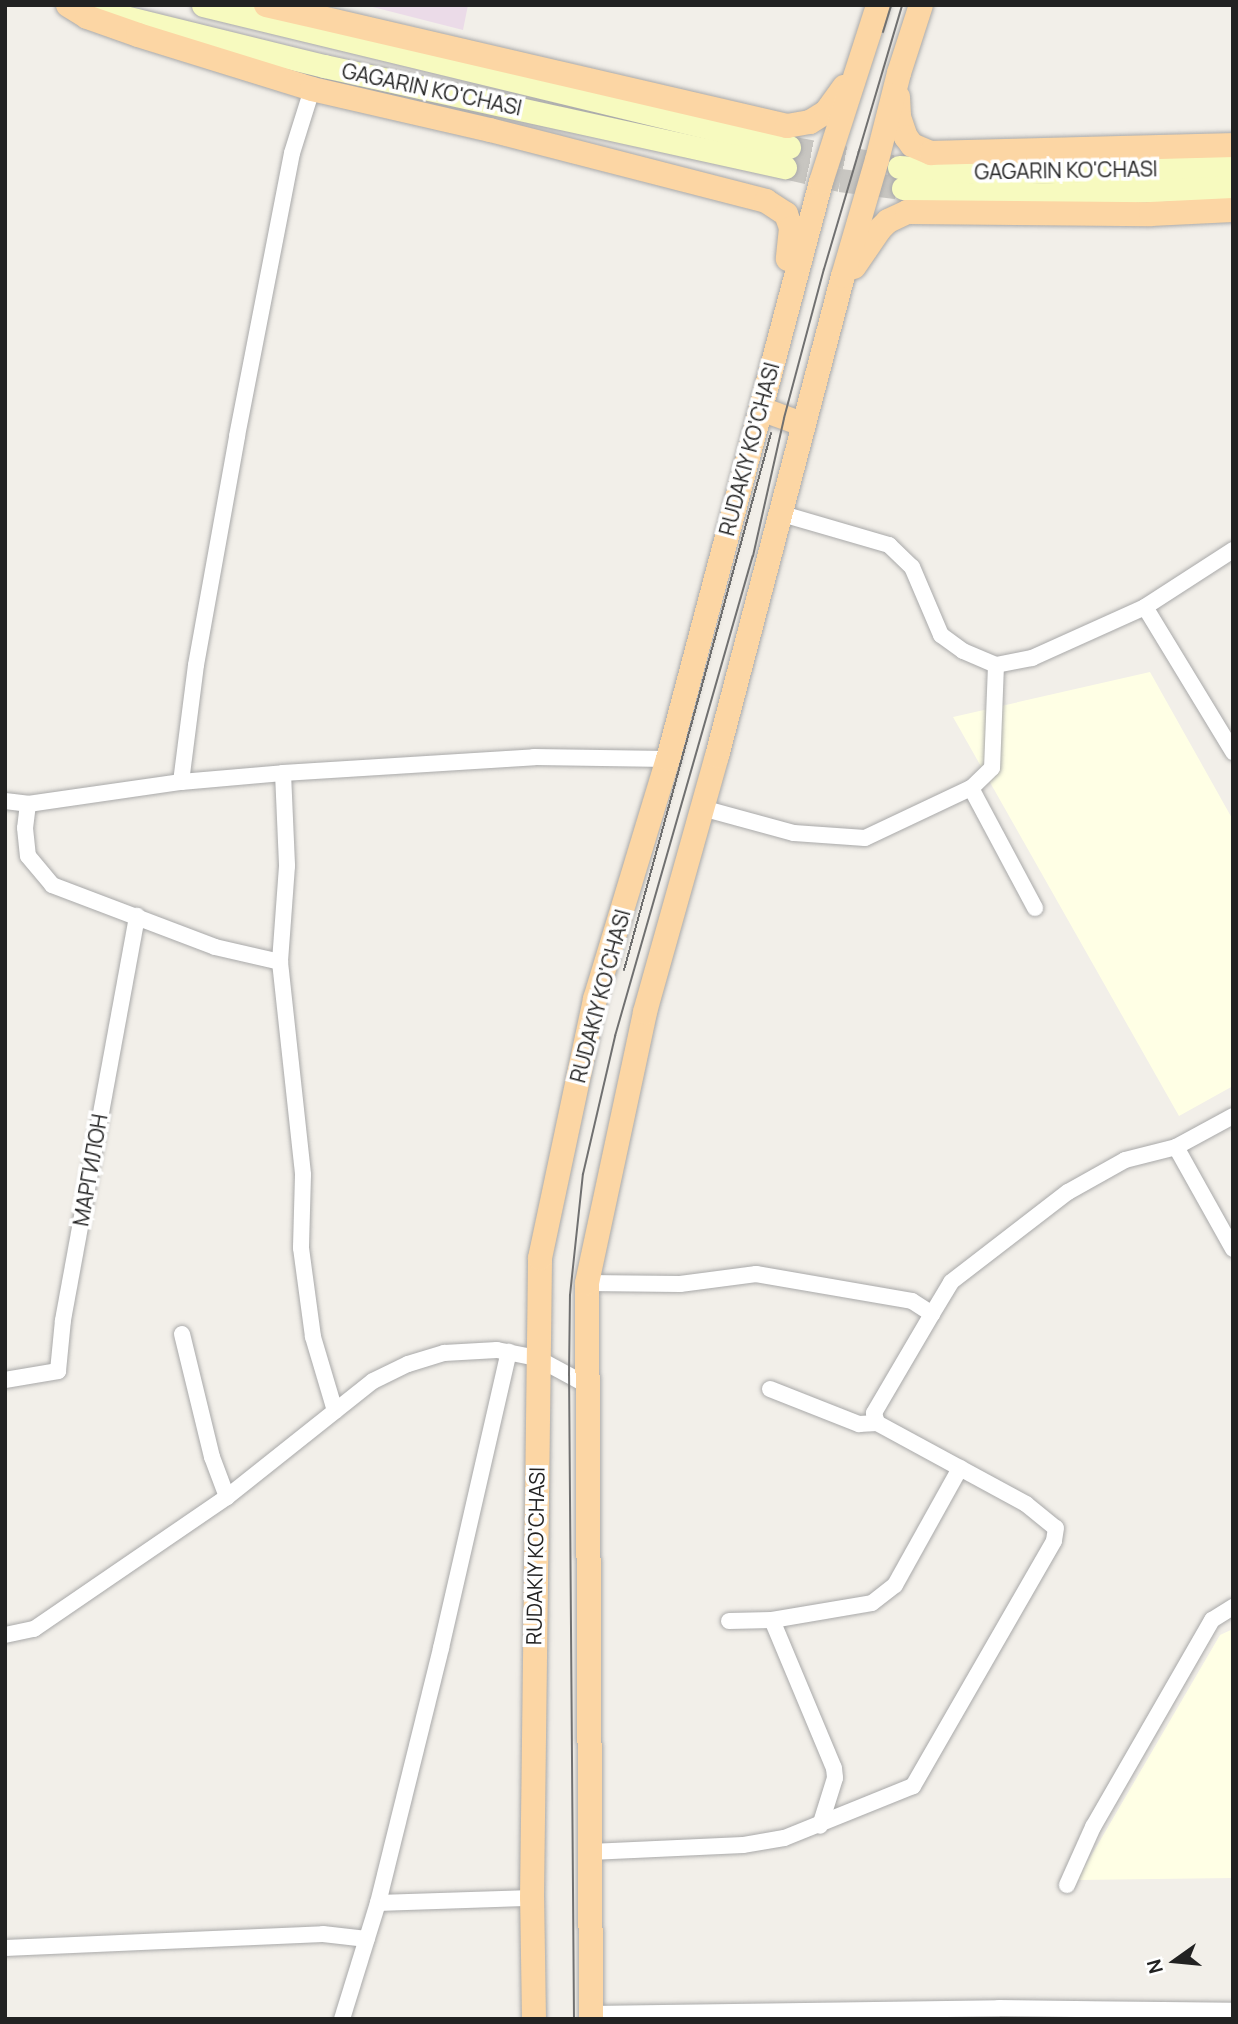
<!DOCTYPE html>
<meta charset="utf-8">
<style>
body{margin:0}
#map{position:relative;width:1238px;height:2024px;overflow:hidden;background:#f2efe9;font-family:Manrope,sans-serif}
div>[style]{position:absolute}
.industrial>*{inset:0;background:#ebdbe8}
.education>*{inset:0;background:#ffffe5}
.secondary-tunnel>*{height:23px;margin-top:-11.5px;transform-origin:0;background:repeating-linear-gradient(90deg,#c8c6c1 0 23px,transparent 0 34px)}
.roads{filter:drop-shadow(0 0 2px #a9a9a9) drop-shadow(0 0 2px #a9a9a9)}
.minor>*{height:16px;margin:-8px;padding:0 8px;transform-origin:8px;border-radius:8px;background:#fff}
.secondary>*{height:23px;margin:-11.5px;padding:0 11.5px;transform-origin:11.5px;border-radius:11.5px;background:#f7fabf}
.primary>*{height:24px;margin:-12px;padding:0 12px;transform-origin:12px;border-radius:12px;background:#fcd6a4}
.tram>*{height:2px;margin:-1px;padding:0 1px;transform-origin:1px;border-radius:1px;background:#707070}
span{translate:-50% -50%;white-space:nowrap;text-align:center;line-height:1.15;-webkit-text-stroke:7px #fff;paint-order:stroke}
.street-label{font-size:21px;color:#222}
.frame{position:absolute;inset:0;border:7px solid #222;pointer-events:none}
.north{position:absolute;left:1140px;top:1926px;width:70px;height:70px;-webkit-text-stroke:5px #fff;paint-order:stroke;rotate:255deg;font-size:19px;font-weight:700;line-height:28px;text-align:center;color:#222}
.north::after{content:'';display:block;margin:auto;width:24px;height:32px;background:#222;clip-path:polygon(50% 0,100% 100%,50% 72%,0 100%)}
</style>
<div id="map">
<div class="industrial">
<div style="clip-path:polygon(365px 5px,468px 5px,463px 30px)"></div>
</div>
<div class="education">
<div style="clip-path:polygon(1150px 672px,1233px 820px,1233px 1086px,1179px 1116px,953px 717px)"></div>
<div style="clip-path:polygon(1233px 1629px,1233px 1878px,1077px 1880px,1220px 1635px)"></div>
</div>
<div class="secondary-tunnel">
<div style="left:789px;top:147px;width:105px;rotate:10.5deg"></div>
<div style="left:785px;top:167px;width:57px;rotate:13.3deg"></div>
<div style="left:840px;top:180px;width:64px;rotate:7.2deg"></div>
</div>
<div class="roads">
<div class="minor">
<div style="left:779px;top:513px;width:115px;rotate:16.2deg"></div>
<div style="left:889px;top:545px;width:32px;rotate:44deg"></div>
<div style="left:912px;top:567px;width:74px;rotate:66.9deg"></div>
<div style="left:941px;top:635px;width:27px;rotate:36deg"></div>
<div style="left:963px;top:651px;width:36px;rotate:23deg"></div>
<div style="left:996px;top:665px;width:103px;rotate:92.2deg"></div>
<div style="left:992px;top:768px;width:29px;rotate:136deg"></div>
<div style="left:1233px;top:550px;width:105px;rotate:147.1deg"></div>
<div style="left:1145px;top:607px;width:170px;rotate:58.7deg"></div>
<div style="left:996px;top:665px;width:37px;rotate:-11deg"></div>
<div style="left:1032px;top:658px;width:124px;rotate:-24.3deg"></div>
<div style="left:283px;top:773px;width:93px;rotate:87.5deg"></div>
<div style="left:287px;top:866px;width:96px;rotate:94.2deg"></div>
<div style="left:280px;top:962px;width:214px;rotate:83.8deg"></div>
<div style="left:303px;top:1175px;width:73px;rotate:91.6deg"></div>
<div style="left:301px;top:1248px;width:90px;rotate:82.3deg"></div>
<div style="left:313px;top:1337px;width:77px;rotate:73.4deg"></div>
<div style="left:181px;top:782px;width:118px;rotate:-82.7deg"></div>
<div style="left:196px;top:665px;width:233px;rotate:-79.8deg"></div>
<div style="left:237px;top:436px;width:288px;rotate:-79deg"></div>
<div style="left:292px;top:153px;width:67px;rotate:-72.6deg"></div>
<div style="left:5px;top:801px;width:23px;rotate:7deg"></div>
<div style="left:28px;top:804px;width:155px;rotate:-8.2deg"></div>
<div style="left:181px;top:782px;width:102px;rotate:-5deg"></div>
<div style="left:283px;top:773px;width:252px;rotate:-3.6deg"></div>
<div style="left:534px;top:757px;width:134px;rotate:0.9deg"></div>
<div style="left:28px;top:804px;width:24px;rotate:97deg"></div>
<div style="left:25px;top:828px;width:28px;rotate:84deg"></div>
<div style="left:28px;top:856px;width:38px;rotate:50deg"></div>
<div style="left:52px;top:885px;width:174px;rotate:20.8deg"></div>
<div style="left:215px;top:947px;width:67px;rotate:13deg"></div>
<div style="left:702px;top:808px;width:95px;rotate:15.2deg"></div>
<div style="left:794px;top:833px;width:71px;rotate:4deg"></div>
<div style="left:865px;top:838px;width:117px;rotate:-25.3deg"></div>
<div style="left:971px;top:788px;width:136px;rotate:61.9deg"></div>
<div style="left:1233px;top:1116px;width:65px;rotate:151.5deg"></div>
<div style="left:1176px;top:1147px;width:117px;rotate:60.8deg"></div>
<div style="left:587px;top:1283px;width:93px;rotate:0.6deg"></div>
<div style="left:680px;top:1284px;width:77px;rotate:-7.5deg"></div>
<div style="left:756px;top:1274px;width:158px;rotate:9.8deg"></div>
<div style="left:912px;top:1301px;width:24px;rotate:33deg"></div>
<div style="left:932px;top:1314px;width:115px;rotate:120.4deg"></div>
<div style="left:874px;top:1413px;width:10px;rotate:73deg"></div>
<div style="left:877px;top:1423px;width:170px;rotate:28.5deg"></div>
<div style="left:1026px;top:1504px;width:38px;rotate:39deg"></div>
<div style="left:1056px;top:1528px;width:13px;rotate:99deg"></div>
<div style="left:1054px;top:1541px;width:283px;rotate:119.9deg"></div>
<div style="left:913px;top:1786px;width:139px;rotate:158deg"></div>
<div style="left:784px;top:1838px;width:42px;rotate:170.3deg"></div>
<div style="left:743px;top:1845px;width:153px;rotate:177.4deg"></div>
<div style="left:932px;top:1314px;width:37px;rotate:-59deg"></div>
<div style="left:951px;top:1282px;width:148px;rotate:-37.6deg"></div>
<div style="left:1068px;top:1192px;width:65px;rotate:-29.3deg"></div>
<div style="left:1125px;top:1160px;width:53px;rotate:-14.3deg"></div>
<div style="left:182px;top:1334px;width:127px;rotate:76.3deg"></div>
<div style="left:212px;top:1457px;width:43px;rotate:69.4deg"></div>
<div style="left:5px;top:1380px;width:54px;rotate:-9.6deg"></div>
<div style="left:58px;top:1371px;width:51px;rotate:-84.4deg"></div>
<div style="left:63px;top:1320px;width:411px;rotate:-79.6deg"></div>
<div style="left:770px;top:1389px;width:96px;rotate:21.5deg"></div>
<div style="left:859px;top:1424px;width:18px;rotate:-3deg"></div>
<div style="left:772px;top:1620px;width:160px;rotate:67.3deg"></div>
<div style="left:834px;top:1768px;width:10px;rotate:84deg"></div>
<div style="left:835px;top:1778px;width:50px;rotate:107.4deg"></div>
<div style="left:729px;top:1621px;width:43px;rotate:-1.3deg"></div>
<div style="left:772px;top:1620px;width:101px;rotate:-9.6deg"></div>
<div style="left:872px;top:1603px;width:29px;rotate:-38deg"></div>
<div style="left:895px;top:1585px;width:134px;rotate:-60.9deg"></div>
<div style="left:5px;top:1635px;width:30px;rotate:-12deg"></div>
<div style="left:34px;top:1629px;width:234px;rotate:-34.4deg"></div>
<div style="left:227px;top:1497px;width:186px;rotate:-38.5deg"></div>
<div style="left:373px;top:1381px;width:39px;rotate:-26deg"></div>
<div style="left:408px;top:1364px;width:38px;rotate:-17deg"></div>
<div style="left:444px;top:1353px;width:53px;rotate:-3.2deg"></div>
<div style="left:497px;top:1350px;width:41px;rotate:11.3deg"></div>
<div style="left:537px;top:1358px;width:57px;rotate:28.4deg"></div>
<div style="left:1067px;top:1885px;width:64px;rotate:-65.9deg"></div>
<div style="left:1093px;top:1827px;width:239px;rotate:-60.1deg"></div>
<div style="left:1212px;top:1620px;width:25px;rotate:-32deg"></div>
<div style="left:378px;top:1903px;width:263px;rotate:-76.1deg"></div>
<div style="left:441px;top:1648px;width:304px;rotate:-77.1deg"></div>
<div style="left:5px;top:1948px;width:318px;rotate:-2.5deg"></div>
<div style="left:323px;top:1934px;width:44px;rotate:6.5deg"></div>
<div style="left:591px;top:2014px;width:408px;rotate:-0.8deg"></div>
<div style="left:999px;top:2008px;width:234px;rotate:0.7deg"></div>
<div style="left:342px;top:2019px;width:121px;rotate:-72.8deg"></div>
<div style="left:378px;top:1903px;width:154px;rotate:-1.9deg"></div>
</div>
<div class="secondary">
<div style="left:203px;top:5px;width:603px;rotate:13.62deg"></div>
<div style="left:104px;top:12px;width:227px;rotate:13.8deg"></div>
<div style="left:324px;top:66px;width:472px;rotate:12.4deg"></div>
<div style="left:899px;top:167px;width:91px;rotate:3.8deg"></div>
<div style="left:990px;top:173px;width:243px;rotate:-1.4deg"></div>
<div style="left:903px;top:188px;width:63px;rotate:5.4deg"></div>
<div style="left:966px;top:194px;width:63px;rotate:0.9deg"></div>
<div style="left:1029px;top:195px;width:204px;rotate:-2.2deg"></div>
</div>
<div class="primary">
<div style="left:68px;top:5px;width:22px;rotate:32deg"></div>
<div style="left:87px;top:17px;width:54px;rotate:19.4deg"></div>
<div style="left:138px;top:35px;width:182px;rotate:17.2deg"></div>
<div style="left:312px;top:89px;width:183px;rotate:13deg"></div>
<div style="left:490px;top:130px;width:285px;rotate:14.4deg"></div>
<div style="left:766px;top:201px;width:24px;rotate:33deg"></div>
<div style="left:786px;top:214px;width:15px;rotate:70deg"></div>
<div style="left:791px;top:228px;width:31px;rotate:96deg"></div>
<div style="left:266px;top:5px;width:535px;rotate:13.07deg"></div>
<div style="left:787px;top:126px;width:23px;rotate:-10deg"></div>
<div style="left:810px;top:122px;width:19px;rotate:-32deg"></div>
<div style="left:826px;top:112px;width:31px;rotate:-54deg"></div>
<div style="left:898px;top:97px;width:20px;rotate:87deg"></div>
<div style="left:899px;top:117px;width:21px;rotate:71deg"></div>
<div style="left:906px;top:137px;width:10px;rotate:53deg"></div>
<div style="left:912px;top:145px;width:21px;rotate:23deg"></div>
<div style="left:931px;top:153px;width:302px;rotate:-1.5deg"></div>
<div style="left:854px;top:267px;width:46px;rotate:-55.6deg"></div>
<div style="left:880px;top:229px;width:11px;rotate:-45deg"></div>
<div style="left:888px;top:221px;width:21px;rotate:-25deg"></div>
<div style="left:907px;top:212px;width:244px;rotate:0.5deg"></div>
<div style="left:1151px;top:214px;width:82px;rotate:-2.8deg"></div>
<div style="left:761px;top:409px;width:44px;rotate:20.1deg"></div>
<div style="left:534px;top:2019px;width:121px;rotate:-90.9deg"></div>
<div style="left:532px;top:1898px;width:640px;rotate:-89.28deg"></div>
<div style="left:540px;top:1258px;width:265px;rotate:-78deg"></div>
<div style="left:595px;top:999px;width:251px;rotate:-73.1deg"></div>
<div style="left:668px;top:759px;width:597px;rotate:-75.15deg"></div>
<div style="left:821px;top:182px;width:186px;rotate:-72.1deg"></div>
<div style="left:591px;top:2019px;width:736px;rotate:-90.31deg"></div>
<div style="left:587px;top:1283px;width:277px;rotate:-77.9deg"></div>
<div style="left:645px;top:1012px;width:266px;rotate:-74.3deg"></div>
<div style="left:717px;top:756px;width:496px;rotate:-75.3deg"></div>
<div style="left:843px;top:276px;width:121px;rotate:-73.7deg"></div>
<div style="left:877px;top:160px;width:90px;rotate:-75.8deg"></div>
<div style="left:899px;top:73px;width:71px;rotate:-72.1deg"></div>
</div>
</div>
<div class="tram">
<div style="left:883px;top:32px;width:28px;rotate:-73deg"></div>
<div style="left:624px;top:970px;width:557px;rotate:-74.69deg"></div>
<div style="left:574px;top:2019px;width:644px;rotate:-90.44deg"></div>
<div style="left:569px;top:1375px;width:80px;rotate:-89.3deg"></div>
<div style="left:570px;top:1295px;width:122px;rotate:-83.9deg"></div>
<div style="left:583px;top:1174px;width:142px;rotate:-76.9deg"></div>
<div style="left:615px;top:1036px;width:499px;rotate:-74deg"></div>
<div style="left:753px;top:556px;width:141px;rotate:-77.3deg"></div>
<div style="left:784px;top:418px;width:154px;rotate:-75deg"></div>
<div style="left:824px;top:269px;width:275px;rotate:-73.5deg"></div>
</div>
<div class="street-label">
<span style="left:432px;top:89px;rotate:12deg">GAGARIN KO'CHASI</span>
<span style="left:1066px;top:170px;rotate:-1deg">GAGARIN KO'CHASI</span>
<span style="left:749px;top:449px;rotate:-75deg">RUDAKIY KO'CHASI</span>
<span style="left:600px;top:996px;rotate:-75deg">RUDAKIY KO'CHASI</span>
<span style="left:90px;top:1170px;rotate:-80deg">МАРГИЛОН</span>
<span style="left:535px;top:1556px;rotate:-89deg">RUDAKIY KO'CHASI</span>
</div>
<div class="frame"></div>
<div class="north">N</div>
</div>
